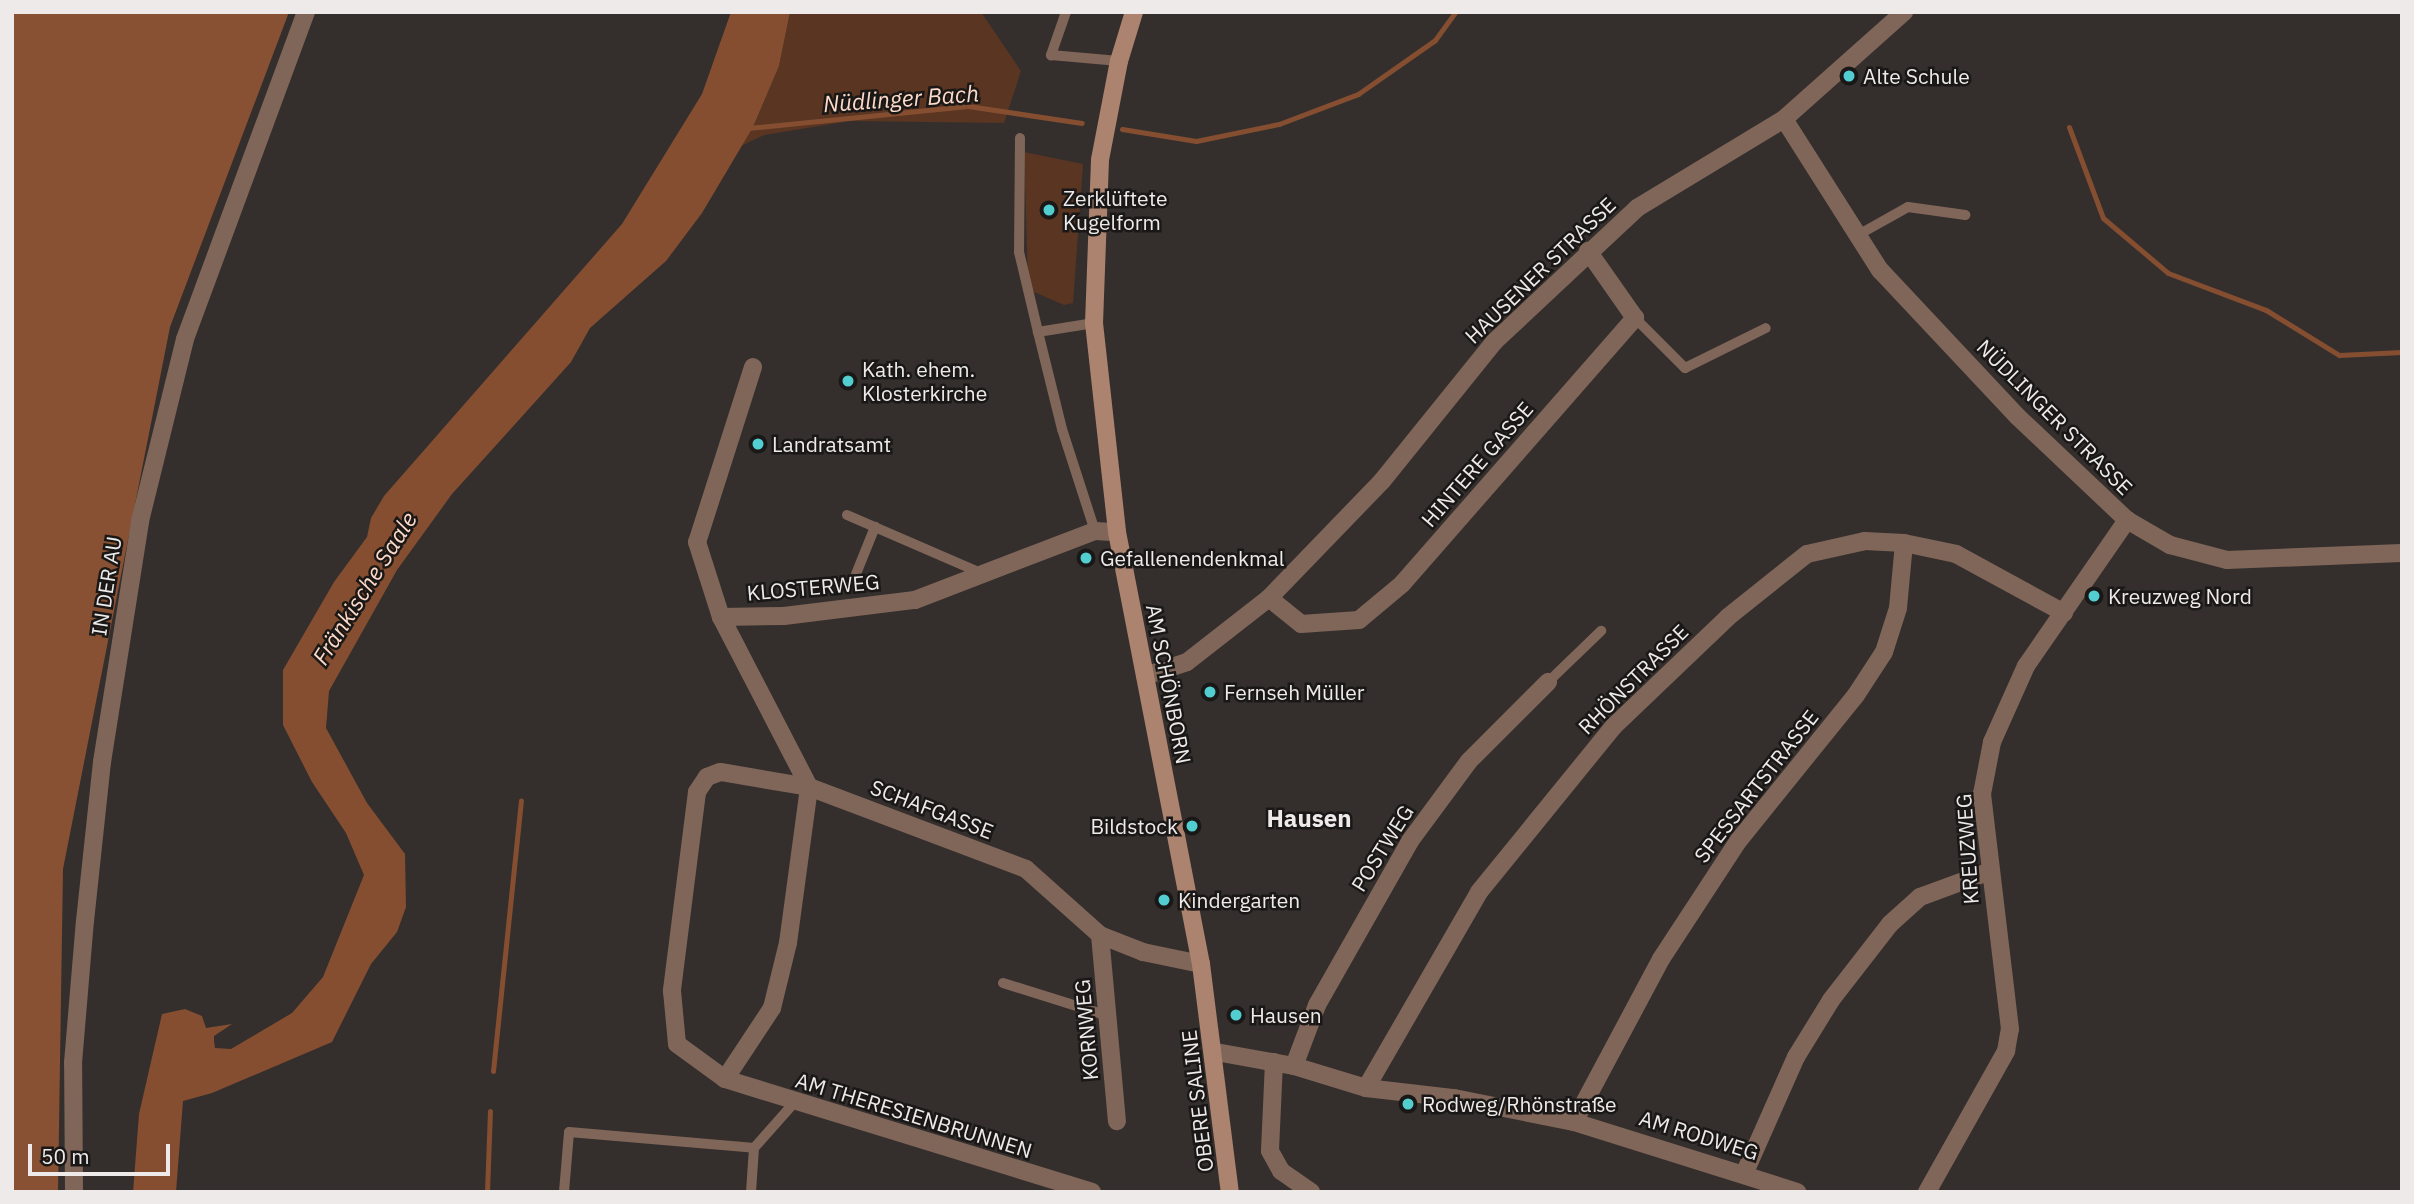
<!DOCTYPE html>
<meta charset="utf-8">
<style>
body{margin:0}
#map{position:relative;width:2414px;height:1204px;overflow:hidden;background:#342f2d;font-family:"IBM Plex Sans",sans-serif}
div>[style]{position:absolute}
.green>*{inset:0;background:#593522}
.forest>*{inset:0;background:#895134}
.water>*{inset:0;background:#854e30}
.stream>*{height:5px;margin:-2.5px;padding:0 2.5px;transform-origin:2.5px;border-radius:2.5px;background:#854e30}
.service>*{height:10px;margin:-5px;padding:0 5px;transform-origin:5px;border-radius:5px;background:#806659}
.minor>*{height:18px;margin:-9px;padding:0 9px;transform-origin:9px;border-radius:9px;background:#806659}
.secondary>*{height:18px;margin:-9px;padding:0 9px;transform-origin:9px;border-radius:9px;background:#ac836f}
.dots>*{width:19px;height:19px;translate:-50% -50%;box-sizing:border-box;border:4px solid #1a1817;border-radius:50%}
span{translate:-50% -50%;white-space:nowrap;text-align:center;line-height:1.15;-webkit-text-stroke:5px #1a1817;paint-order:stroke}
.poi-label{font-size:21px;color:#edeae9}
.left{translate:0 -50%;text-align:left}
.right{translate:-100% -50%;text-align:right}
.street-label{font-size:21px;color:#edeae9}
.water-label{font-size:23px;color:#fedac8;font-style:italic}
.quarter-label{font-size:24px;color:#edeae9;font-weight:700}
.frame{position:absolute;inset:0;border:14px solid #edeae9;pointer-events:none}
.scale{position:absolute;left:28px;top:1144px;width:142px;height:32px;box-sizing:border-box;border:4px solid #edeae9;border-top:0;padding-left:9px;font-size:21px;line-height:24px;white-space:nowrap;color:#edeae9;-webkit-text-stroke:5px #1a1817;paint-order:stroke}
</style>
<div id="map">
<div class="green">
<div style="clip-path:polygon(790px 12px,981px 12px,1021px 71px,1004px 123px,850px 121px,764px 135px,739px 147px,753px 127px,779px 66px)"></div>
<div style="clip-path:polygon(1024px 152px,1083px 164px,1073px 303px,1064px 305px,1034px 292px,1028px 280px)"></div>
</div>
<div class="forest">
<div style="clip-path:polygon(12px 12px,289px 12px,170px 327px,63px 869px,58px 1192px,12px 1192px)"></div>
</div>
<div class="water">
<div style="clip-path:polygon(731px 12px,790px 12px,779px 66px,753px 127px,702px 213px,666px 261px,590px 328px,571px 362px,452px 494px,397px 570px,329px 691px,326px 728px,367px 803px,405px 854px,406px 907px,397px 932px,371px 964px,332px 1042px,212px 1093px,183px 1101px,176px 1192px,133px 1192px,139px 1114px,162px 1014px,185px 1009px,202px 1016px,206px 1028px,232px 1024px,214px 1036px,214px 1041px,215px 1048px,231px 1049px,292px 1013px,323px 977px,364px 875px,346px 833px,312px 782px,283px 725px,283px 670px,334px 582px,367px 537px,371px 518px,384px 496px,622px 224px,702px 94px)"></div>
</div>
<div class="stream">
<div style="left:2069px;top:127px;width:97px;rotate:69.5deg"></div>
<div style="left:2103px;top:218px;width:85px;rotate:40.2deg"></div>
<div style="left:2168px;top:273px;width:105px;rotate:20.7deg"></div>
<div style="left:2266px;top:310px;width:86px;rotate:31.7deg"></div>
<div style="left:2339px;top:355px;width:63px;rotate:-2.7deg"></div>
<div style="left:748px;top:128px;width:221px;rotate:-5.7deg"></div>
<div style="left:968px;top:106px;width:115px;rotate:8.5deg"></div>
<div style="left:1122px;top:129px;width:75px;rotate:9.2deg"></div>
<div style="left:1196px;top:141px;width:85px;rotate:-11.6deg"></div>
<div style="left:1279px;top:124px;width:85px;rotate:-20.8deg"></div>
<div style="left:1358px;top:94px;width:94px;rotate:-35deg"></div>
<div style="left:1435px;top:40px;width:34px;rotate:-54deg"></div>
<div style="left:493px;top:1071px;width:272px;rotate:-84.1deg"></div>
<div style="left:487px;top:1192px;width:81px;rotate:-87.9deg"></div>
</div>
<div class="service">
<div style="left:1066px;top:12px;width:46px;rotate:109.2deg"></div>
<div style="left:1051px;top:55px;width:68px;rotate:5deg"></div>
<div style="left:1020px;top:138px;width:114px;rotate:90.5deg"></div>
<div style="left:1019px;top:252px;width:82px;rotate:76.6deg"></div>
<div style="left:1858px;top:235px;width:57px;rotate:-29.2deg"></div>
<div style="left:1908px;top:207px;width:58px;rotate:8deg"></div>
<div style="left:1635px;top:318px;width:71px;rotate:45deg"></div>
<div style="left:1685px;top:368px;width:90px;rotate:-26.3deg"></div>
<div style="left:1094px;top:323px;width:57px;rotate:170.9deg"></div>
<div style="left:1038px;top:332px;width:100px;rotate:76.1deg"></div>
<div style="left:1062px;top:429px;width:107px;rotate:72.1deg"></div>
<div style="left:847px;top:515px;width:146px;rotate:23.4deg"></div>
<div style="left:856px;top:574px;width:51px;rotate:-68deg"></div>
<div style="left:1548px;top:682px;width:74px;rotate:-43.9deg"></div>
<div style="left:1003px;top:983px;width:110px;rotate:17.4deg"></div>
<div style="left:564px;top:1192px;width:60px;rotate:-85.2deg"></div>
<div style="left:569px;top:1132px;width:186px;rotate:4.9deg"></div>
<div style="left:751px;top:1192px;width:44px;rotate:-86.1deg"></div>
<div style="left:754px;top:1148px;width:60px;rotate:-48.4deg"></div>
</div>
<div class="minor">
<div style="left:1784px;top:119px;width:179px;rotate:57.6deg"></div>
<div style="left:1880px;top:270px;width:200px;rotate:46.8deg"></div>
<div style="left:2017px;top:416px;width:151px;rotate:43.4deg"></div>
<div style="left:2127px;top:520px;width:50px;rotate:30.2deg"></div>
<div style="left:2170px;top:545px;width:59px;rotate:14.7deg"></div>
<div style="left:2227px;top:560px;width:175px;rotate:-2.3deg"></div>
<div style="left:753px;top:367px;width:184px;rotate:107.7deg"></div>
<div style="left:697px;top:542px;width:79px;rotate:72.3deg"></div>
<div style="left:721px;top:617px;width:63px;rotate:-0.9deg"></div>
<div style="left:784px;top:616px;width:132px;rotate:-7deg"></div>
<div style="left:915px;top:600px;width:193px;rotate:-21deg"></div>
<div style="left:1095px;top:531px;width:22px;rotate:3deg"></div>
<div style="left:1269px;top:598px;width:41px;rotate:39.1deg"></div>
<div style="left:1301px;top:624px;width:58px;rotate:-3.9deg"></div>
<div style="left:1359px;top:620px;width:56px;rotate:-39.9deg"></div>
<div style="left:1402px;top:584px;width:354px;rotate:-48.8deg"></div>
<div style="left:1635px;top:318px;width:82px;rotate:-125deg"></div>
<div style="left:721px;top:617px;width:191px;rotate:62.6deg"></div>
<div style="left:809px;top:787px;width:232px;rotate:20.7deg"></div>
<div style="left:1026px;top:869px;width:99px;rotate:41.7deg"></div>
<div style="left:1100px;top:935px;width:46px;rotate:21.6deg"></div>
<div style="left:1143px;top:952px;width:59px;rotate:11.7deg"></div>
<div style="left:1145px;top:676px;width:44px;rotate:-18.4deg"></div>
<div style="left:1187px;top:662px;width:104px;rotate:-38deg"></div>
<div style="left:1269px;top:598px;width:163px;rotate:-46deg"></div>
<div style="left:1382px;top:481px;width:179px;rotate:-51.1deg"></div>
<div style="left:1494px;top:342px;width:196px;rotate:-43.1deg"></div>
<div style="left:1637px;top:208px;width:172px;rotate:-31.2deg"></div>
<div style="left:1784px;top:119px;width:161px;rotate:-41.7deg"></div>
<div style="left:1100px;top:935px;width:187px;rotate:84.8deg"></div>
<div style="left:1216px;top:1052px;width:79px;rotate:10.2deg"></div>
<div style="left:1294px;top:1066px;width:75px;rotate:17deg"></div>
<div style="left:1366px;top:1088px;width:89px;rotate:6.5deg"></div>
<div style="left:1454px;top:1098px;width:122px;rotate:11.3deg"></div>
<div style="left:1574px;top:1122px;width:234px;rotate:17.4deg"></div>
<div style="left:1274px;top:1062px;width:89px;rotate:92.6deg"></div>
<div style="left:1270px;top:1151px;width:23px;rotate:61deg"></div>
<div style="left:1281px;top:1171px;width:37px;rotate:35deg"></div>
<div style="left:1294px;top:1066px;width:65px;rotate:-69.3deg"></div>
<div style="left:1317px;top:1005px;width:189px;rotate:-60.4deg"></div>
<div style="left:1410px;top:841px;width:99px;rotate:-53.6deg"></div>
<div style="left:1469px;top:761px;width:112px;rotate:-45deg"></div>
<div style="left:725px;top:1079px;width:85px;rotate:-56.5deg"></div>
<div style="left:772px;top:1008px;width:67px;rotate:-76.2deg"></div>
<div style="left:788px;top:943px;width:157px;rotate:-82.3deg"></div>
<div style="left:809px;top:787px;width:90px;rotate:-170.4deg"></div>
<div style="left:720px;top:772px;width:14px;rotate:159deg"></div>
<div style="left:707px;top:777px;width:18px;rotate:124deg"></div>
<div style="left:697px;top:792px;width:201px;rotate:97.2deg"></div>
<div style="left:672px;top:991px;width:53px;rotate:84.6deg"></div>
<div style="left:677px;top:1044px;width:59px;rotate:36.1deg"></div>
<div style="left:725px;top:1079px;width:384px;rotate:17.1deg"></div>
<div style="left:1366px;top:1088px;width:226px;rotate:-60deg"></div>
<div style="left:1479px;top:892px;width:213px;rotate:-50.9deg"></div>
<div style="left:1613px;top:727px;width:159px;rotate:-43.7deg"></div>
<div style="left:1728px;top:617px;width:101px;rotate:-38.6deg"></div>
<div style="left:1807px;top:554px;width:59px;rotate:-12.6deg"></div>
<div style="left:1865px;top:541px;width:39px;rotate:3deg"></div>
<div style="left:1904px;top:543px;width:53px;rotate:11.9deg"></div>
<div style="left:1956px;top:554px;width:123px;rotate:28.6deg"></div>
<div style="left:1574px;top:1122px;width:185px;rotate:-61.9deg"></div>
<div style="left:1661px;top:959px;width:142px;rotate:-56.8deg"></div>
<div style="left:1739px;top:840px;width:186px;rotate:-51.1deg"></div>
<div style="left:1856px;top:695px;width:51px;rotate:-56.9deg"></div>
<div style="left:1884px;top:652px;width:46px;rotate:-72.3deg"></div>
<div style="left:1898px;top:608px;width:65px;rotate:-84.7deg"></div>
<div style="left:1745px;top:1172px;width:126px;rotate:-66.1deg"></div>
<div style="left:1796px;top:1057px;width:67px;rotate:-58.4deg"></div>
<div style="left:1831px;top:1000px;width:96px;rotate:-52.2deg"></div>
<div style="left:1890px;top:924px;width:40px;rotate:-42deg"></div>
<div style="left:1920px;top:897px;width:72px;rotate:-20.2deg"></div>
<div style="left:74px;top:1192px;width:129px;rotate:-90.4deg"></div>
<div style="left:73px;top:1063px;width:143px;rotate:-85.2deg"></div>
<div style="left:85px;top:921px;width:160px;rotate:-83.9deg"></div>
<div style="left:102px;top:762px;width:244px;rotate:-81deg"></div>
<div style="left:140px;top:521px;width:187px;rotate:-76.1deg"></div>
<div style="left:185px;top:339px;width:349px;rotate:-69.7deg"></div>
<div style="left:1927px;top:1192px;width:162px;rotate:-60.7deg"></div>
<div style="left:2006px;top:1051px;width:22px;rotate:-80deg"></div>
<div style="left:2010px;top:1029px;width:237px;rotate:-96.8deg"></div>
<div style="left:1982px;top:794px;width:53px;rotate:-79.1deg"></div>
<div style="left:1992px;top:742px;width:83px;rotate:-65.9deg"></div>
<div style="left:2026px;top:666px;width:178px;rotate:-55.3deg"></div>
</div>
<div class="secondary">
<div style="left:1134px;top:12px;width:51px;rotate:107deg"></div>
<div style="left:1119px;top:61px;width:101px;rotate:100.9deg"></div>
<div style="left:1100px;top:160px;width:163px;rotate:92.1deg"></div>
<div style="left:1094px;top:323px;width:210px;rotate:83.7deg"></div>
<div style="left:1117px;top:532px;width:440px;rotate:79deg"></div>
<div style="left:1201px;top:964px;width:230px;rotate:82.8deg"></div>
</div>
<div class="dots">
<div style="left:1849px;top:76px;background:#52cdd0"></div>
<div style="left:1049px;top:210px;background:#52cdd0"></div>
<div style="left:848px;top:381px;background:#52cdd0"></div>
<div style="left:758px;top:444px;background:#52cdd0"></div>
<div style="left:1086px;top:558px;background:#52cdd0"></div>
<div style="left:2094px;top:596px;background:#52cdd0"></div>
<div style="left:1210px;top:692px;background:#52cdd0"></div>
<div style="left:1192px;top:826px;background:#52cdd0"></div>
<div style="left:1164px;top:900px;background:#52cdd0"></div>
<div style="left:1236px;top:1015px;background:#52cdd0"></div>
<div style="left:1408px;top:1104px;background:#52cdd0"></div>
</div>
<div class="poi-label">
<span class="left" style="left:1863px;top:76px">Alte Schule</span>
<span class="left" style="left:1063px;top:210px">Zerklüftete<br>Kugelform</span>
<span class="left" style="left:862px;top:381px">Kath. ehem.<br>Klosterkirche</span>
<span class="left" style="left:772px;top:444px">Landratsamt</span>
<span class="left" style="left:1100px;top:558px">Gefallenendenkmal</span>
<span class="left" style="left:2108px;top:596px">Kreuzweg Nord</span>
<span class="left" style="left:1224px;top:692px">Fernseh Müller</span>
<span class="right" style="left:1178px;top:826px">Bildstock</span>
<span class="left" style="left:1178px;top:900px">Kindergarten</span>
<span class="left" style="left:1250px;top:1015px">Hausen</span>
<span class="left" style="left:1422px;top:1104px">Rodweg/Rhönstraße</span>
</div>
<div class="street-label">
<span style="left:1540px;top:270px;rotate:-44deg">HAUSENER STRASSE</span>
<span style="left:2055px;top:417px;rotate:45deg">NÜDLINGER STRASSE</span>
<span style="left:1477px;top:464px;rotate:-49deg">HINTERE GASSE</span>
<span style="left:106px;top:586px;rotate:-81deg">IN DER AU</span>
<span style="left:813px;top:587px;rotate:-5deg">KLOSTERWEG</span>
<span style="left:1633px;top:679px;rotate:-45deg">RHÖNSTRASSE</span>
<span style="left:1169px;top:684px;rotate:79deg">AM SCHÖNBORN</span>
<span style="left:1756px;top:786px;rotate:-52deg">SPESSARTSTRASSE</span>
<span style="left:932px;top:809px;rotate:21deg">SCHAFGASSE</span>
<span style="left:1382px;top:848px;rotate:-58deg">POSTWEG</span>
<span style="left:1967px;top:849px;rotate:-94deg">KREUZWEG</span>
<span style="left:1086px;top:1030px;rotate:-95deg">KORNWEG</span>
<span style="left:1197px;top:1101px;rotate:-97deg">OBERE SALINE</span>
<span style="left:914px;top:1115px;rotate:17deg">AM THERESIENBRUNNEN</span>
<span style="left:1699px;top:1135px;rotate:17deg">AM RODWEG</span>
</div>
<div class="water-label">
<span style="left:901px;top:98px;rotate:-4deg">Nüdlinger Bach</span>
<span style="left:364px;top:588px;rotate:-58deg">Fränkische Saale</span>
</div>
<div class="quarter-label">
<span style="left:1309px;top:819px">Hausen</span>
</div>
<div class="frame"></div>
<div class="scale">50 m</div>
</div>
